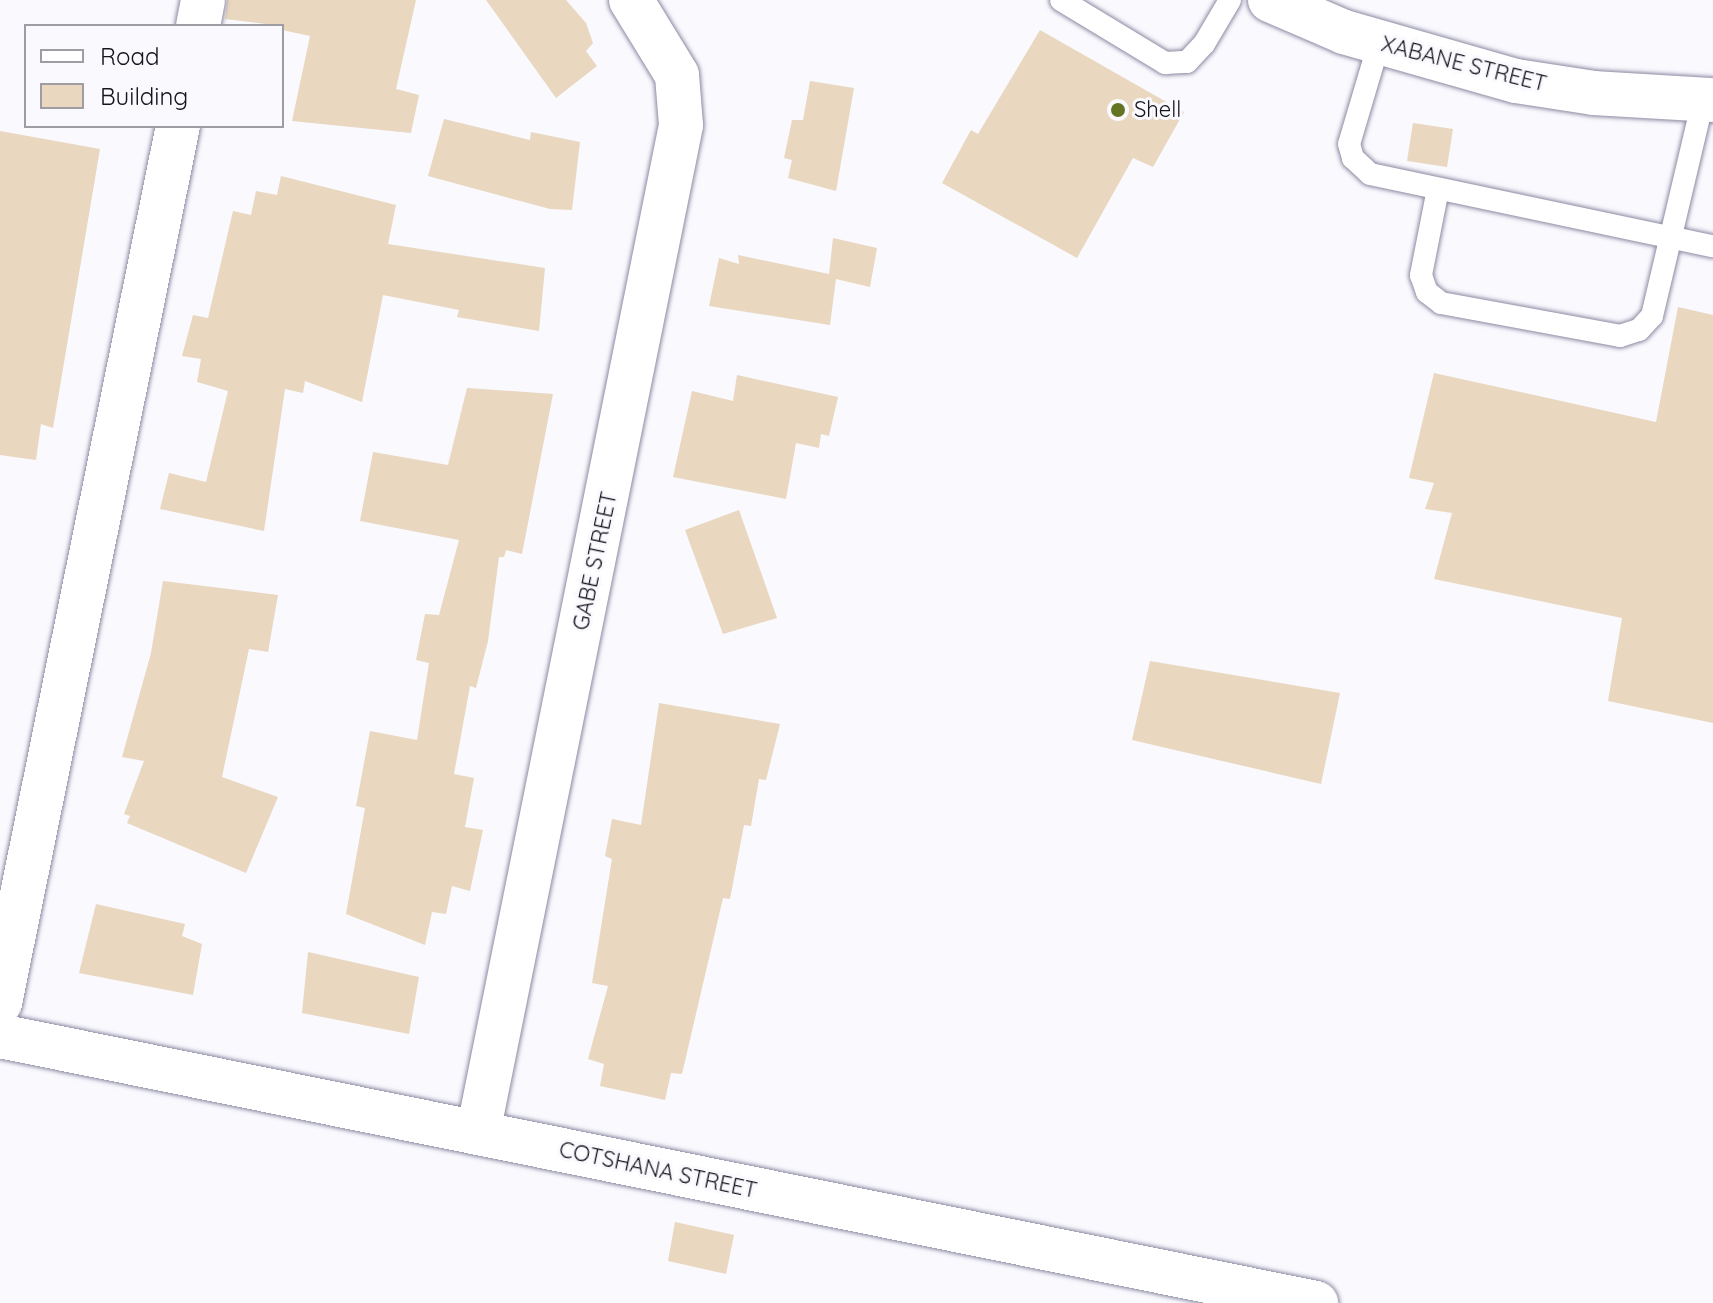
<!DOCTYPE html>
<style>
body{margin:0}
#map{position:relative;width:1713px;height:1303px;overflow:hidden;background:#f9f9fe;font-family:Quicksand,sans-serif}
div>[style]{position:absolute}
.building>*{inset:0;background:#e9d7c0}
.roads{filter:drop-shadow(0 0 2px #8c8aa2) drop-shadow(0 0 2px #8c8aa2)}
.lane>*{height:22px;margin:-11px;padding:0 11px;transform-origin:11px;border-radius:11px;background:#fff}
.street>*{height:44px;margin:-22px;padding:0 22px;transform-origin:22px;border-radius:22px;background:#fff}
.secondary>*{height:44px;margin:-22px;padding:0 22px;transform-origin:22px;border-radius:22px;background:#fff}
.dots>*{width:22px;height:22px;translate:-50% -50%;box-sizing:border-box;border:4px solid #f9f9fe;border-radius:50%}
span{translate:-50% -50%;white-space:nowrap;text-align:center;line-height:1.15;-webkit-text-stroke:6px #f9f9fe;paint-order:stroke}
.street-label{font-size:22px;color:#15141d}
.poi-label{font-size:22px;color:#15141d}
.left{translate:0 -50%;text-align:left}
.legend{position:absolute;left:24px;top:24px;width:260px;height:104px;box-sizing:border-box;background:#f9f9fe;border:2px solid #9e9da4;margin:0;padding:10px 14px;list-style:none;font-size:24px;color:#15141d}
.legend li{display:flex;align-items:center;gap:16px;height:40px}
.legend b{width:40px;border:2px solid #9e9da4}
</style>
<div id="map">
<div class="building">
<div style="clip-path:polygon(227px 0,416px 0,396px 89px,419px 95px,411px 133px,292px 121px,310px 36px,282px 30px,282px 26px,225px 19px)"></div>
<div style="clip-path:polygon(486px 0,566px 0,586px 23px,593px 43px,586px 51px,597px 66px,556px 98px)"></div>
<div style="clip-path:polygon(1040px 30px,1184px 112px,1153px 167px,1133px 158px,1077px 258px,942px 183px,971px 130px,978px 134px)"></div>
<div style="clip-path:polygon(810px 81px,854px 88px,836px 191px,788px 178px,792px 160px,784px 158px,792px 120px,803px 120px)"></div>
<div style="clip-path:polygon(444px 119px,530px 140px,531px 132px,580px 142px,572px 210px,550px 209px,428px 176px)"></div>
<div style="clip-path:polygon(1413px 123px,1453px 129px,1447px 167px,1407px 161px)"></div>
<div style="clip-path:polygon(0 131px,100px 149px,53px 428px,41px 424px,36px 460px,0 455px)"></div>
<div style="clip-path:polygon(281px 176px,396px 205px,388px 244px,545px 268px,539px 331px,457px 317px,459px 310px,383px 295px,362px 402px,305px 381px,303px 393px,285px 389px,264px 531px,160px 509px,169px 473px,206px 482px,228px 391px,197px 382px,201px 359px,182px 356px,193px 315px,208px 318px,233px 211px,251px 215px,256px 191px,277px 195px)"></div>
<div style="clip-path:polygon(833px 238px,877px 248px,870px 287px,836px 279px,830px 325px,709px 306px,719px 258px,739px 264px,738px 255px,829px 274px)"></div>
<div style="clip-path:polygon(1678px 307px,1713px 315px,1713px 723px,1608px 701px,1622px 618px,1434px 579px,1452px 513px,1425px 509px,1434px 483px,1409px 478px,1434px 373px,1656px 422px)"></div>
<div style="clip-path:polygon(737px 375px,838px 397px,829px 436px,821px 434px,819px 448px,796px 443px,786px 499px,673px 477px,692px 391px,733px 401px)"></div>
<div style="clip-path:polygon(467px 388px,553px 394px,522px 554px,506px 550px,504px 557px,499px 557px,488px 641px,476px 688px,470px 686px,454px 774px,474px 778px,465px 827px,483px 830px,470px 891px,452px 886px,446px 914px,432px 912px,425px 945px,346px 914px,365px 808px,356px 806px,370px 731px,417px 740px,429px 663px,416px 660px,425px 614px,439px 615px,459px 540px,360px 521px,373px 452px,448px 465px)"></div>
<div style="clip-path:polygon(739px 510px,777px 618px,723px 634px,685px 530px)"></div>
<div style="clip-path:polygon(163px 581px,278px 595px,268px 652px,249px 649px,222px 777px,278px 797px,246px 873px,127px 823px,130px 816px,124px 814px,144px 761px,122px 757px,151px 653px)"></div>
<div style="clip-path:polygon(1150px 661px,1340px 693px,1321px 784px,1132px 740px)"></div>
<div style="clip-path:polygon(659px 703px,780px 724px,766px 780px,759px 779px,751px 826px,744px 825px,730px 899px,723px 898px,682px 1074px,671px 1073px,665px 1100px,600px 1086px,604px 1064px,588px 1059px,608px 986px,592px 983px,612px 859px,605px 856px,612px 819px,641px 825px)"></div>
<div style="clip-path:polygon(96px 904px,185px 924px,182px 936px,202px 944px,193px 995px,79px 973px)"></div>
<div style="clip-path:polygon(308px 952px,419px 977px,409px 1034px,302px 1013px)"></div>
<div style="clip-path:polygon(675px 1222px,734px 1235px,726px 1274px,668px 1261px)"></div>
</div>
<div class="roads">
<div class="lane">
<div style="left:1061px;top:0;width:122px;rotate:31.2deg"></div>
<div style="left:1165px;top:63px;width:22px;rotate:-3deg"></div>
<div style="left:1187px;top:62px;width:25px;rotate:-47deg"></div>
<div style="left:1204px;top:44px;width:51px;rotate:-59.4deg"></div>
<div style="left:1379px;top:43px;width:105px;rotate:106.5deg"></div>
<div style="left:1349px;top:144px;width:15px;rotate:74deg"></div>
<div style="left:1353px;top:158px;width:23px;rotate:43deg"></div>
<div style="left:1370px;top:174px;width:350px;rotate:11.9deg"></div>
<div style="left:1438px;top:189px;width:88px;rotate:101.2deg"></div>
<div style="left:1421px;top:275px;width:18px;rotate:71deg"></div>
<div style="left:1427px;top:292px;width:18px;rotate:38deg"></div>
<div style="left:1441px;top:303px;width:182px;rotate:10.4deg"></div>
<div style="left:1620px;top:336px;width:20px;rotate:-18deg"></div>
<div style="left:1639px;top:330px;width:19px;rotate:-47deg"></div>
<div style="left:1652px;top:316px;width:221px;rotate:-76.7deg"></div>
</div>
<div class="street">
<div style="left:198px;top:26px;width:26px;rotate:-79deg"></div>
<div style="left:0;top:1003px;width:895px;rotate:-78.53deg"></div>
<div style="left:0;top:1036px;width:1343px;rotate:11.47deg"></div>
<div style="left:478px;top:1133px;width:1028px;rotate:-78.61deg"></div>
<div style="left:681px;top:125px;width:50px;rotate:-94.6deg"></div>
<div style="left:677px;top:75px;width:88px;rotate:-121.5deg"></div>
</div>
<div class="secondary">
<div style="left:1270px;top:0;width:81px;rotate:23.4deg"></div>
<div style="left:1344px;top:32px;width:179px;rotate:15.9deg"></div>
<div style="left:1516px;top:81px;width:79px;rotate:8.7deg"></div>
<div style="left:1594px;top:93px;width:119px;rotate:3.4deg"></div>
</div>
</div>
<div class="dots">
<div style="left:1118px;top:110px;background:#637422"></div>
</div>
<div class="street-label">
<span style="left:1464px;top:64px;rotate:14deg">XABANE STREET</span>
<span style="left:595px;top:561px;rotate:-78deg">GABE STREET</span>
<span style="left:658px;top:1170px;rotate:12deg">COTSHANA STREET</span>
</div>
<div class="poi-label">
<span class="left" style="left:1134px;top:110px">Shell</span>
</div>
<ul class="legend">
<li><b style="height:10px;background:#fff"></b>Road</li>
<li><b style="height:22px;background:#e9d7c0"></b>Building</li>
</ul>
</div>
